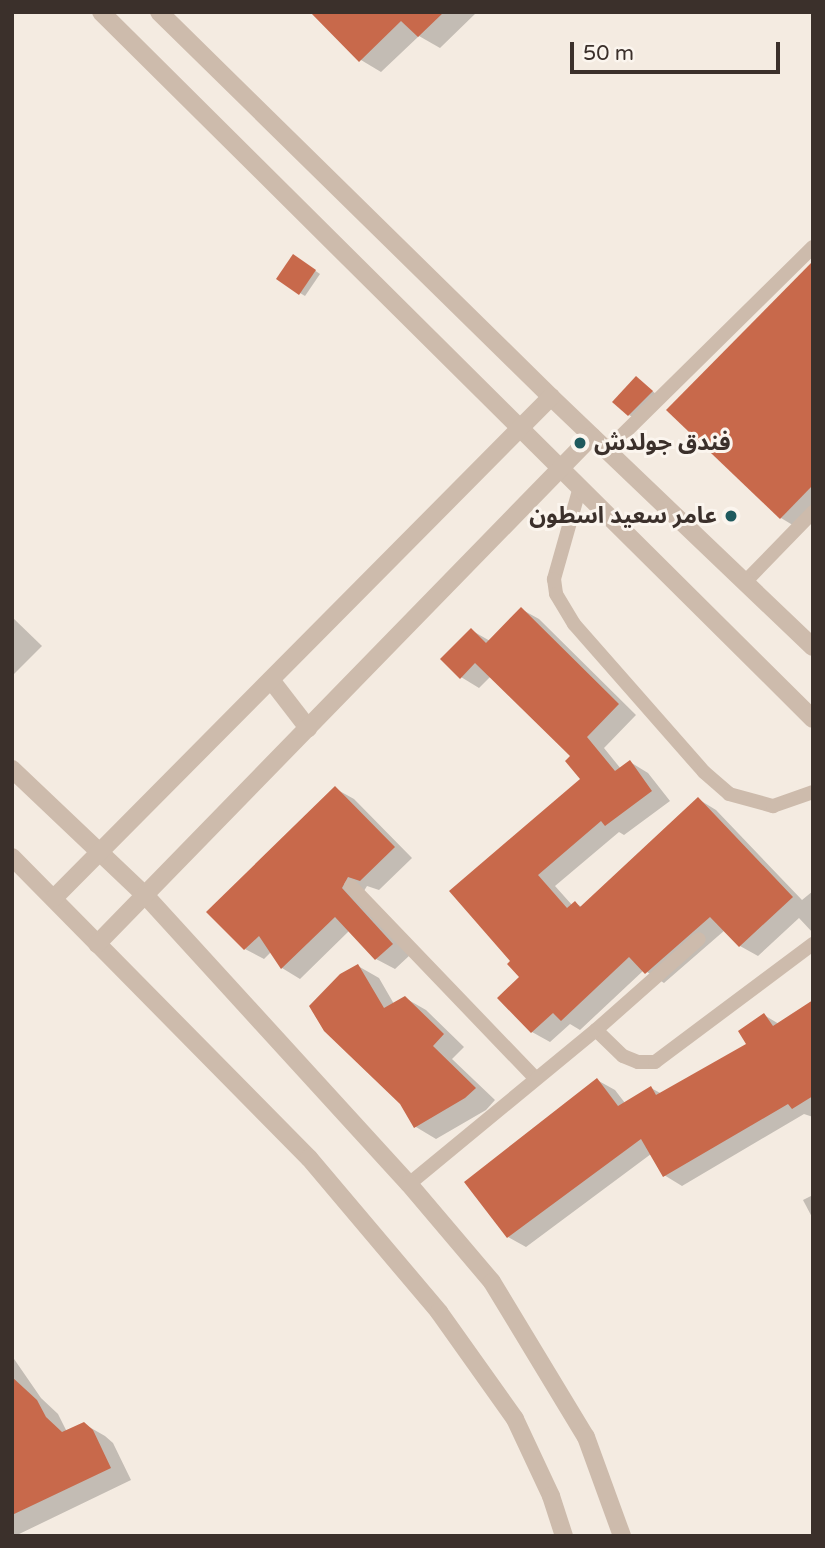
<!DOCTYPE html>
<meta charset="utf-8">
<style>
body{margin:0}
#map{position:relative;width:825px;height:1548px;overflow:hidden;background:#f4ebe1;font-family:"Varela Round","Noto Sans Arabic",sans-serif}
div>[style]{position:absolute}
.shadow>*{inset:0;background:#0003}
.building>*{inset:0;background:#c8694b}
.service>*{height:14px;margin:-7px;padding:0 7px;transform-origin:7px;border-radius:7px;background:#cdbbac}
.minor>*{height:18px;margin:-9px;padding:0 9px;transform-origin:9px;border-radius:9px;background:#cdbbac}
.dots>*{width:19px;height:19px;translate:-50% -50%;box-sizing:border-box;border:4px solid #fbf5ee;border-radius:50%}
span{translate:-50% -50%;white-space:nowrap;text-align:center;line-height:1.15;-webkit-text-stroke:6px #fbf5ee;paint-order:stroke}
.poi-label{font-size:23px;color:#3b302b;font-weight:700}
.left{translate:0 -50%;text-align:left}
.right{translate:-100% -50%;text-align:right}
.frame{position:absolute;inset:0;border:14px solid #3b302b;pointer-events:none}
.scale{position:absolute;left:570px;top:42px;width:210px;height:32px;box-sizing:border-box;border:4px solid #3b302b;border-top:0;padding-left:9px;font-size:21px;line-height:24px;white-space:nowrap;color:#3b302b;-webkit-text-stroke:5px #fbf5ee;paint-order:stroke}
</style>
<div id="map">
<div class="shadow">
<div style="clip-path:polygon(313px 12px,477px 12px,440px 48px,419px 36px,381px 72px,361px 60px)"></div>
<div style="clip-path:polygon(294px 256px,320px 274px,305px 296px,300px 293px)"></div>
<div style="clip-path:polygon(813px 262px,813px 518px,801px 530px,781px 518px)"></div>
<div style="clip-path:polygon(641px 381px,657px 395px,634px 418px,629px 415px)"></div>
<div style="clip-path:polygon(521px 609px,539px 619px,636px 715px,604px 748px,621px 769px,630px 762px,648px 773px,670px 801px,624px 835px,619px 832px,555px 886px,572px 905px,575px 903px,582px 907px,698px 799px,716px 810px,802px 900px,813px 891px,813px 933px,799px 918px,758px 956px,740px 946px,725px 930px,664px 983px,644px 970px,580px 1030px,570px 1024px,550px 1042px,532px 1032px,522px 977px,513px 961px,452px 891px,583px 779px,573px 757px,491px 676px,479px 688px,461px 677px,471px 630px,490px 641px)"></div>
<div style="clip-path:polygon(12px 617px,42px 646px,12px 676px)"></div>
<div style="clip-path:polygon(336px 789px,354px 799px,412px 858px,379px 890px,367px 886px,359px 899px,410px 955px,395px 969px,376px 959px,350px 930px,300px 979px,282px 968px,271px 952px,264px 959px,245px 949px)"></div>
<div style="clip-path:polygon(358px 966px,379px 978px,394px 1004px,405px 998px,426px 1010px,464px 1047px,452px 1059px,495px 1100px,486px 1110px,436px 1139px,416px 1127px)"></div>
<div style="clip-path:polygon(813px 1002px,813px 1117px,804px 1114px,682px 1186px,664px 1175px,651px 1154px,526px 1247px,508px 1237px,597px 1080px,615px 1090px,625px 1103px,651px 1088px,662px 1094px,749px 1044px,764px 1015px,779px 1024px)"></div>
<div style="clip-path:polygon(813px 1195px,813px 1219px,803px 1200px)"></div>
<div style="clip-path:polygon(12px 1356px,41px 1398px,58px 1414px,67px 1432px,84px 1424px,105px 1436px,113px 1443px,131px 1480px,15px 1536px,12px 1536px)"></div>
</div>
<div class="building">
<div style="clip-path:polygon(310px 12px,444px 12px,418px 37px,401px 21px,359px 62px)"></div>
<div style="clip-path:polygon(293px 254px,316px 270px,299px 295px,276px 279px)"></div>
<div style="clip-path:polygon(813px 261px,813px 485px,780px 519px,666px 410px)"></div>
<div style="clip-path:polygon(636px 376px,653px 391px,628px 416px,612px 402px)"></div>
<div style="clip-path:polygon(521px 607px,619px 704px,587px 737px,615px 771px,630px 760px,652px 791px,605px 826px,601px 821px,538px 875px,567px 908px,575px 901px,580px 907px,698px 797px,793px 897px,739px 947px,710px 917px,645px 974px,629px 957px,561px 1021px,553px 1013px,531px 1033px,497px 998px,519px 977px,507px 964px,510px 961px,449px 891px,580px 779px,565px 761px,570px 756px,475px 663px,460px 679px,440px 659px,471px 628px,486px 643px)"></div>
<div style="clip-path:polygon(335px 786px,395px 847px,360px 881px,348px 877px,342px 888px,393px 944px,375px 960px,335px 917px,281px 969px,259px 936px,244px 950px,206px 912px)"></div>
<div style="clip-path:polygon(358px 964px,384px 1008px,405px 996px,444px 1034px,433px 1046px,476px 1088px,465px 1098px,414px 1128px,400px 1104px,324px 1031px,309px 1006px,340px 974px)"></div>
<div style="clip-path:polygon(813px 1000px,813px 1096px,792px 1109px,788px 1104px,663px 1177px,641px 1139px,507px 1238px,464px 1182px,597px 1078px,618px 1106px,651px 1086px,656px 1095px,746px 1044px,738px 1031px,764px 1013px,773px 1026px)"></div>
<div style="clip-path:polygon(12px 1377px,37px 1400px,46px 1417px,62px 1432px,84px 1422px,93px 1430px,111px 1468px,12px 1515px)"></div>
</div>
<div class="service">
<div style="left:607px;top:450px;width:289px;rotate:-44.6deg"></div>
<div style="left:580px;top:487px;width:96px;rotate:105.8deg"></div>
<div style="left:554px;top:579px;width:15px;rotate:82deg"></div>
<div style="left:556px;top:594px;width:35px;rotate:59deg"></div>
<div style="left:574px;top:624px;width:197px;rotate:48.7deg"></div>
<div style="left:704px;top:772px;width:33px;rotate:41deg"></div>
<div style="left:729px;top:794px;width:46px;rotate:15.3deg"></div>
<div style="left:773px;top:806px;width:42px;rotate:-19.3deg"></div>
<div style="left:745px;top:582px;width:98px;rotate:-45.8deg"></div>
<div style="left:351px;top:886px;width:267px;rotate:46.2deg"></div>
<div style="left:596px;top:1030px;width:37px;rotate:44deg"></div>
<div style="left:623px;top:1056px;width:16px;rotate:22deg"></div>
<div style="left:638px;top:1062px;width:17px"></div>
<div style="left:655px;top:1062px;width:197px;rotate:-36.8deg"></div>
<div style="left:409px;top:1184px;width:242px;rotate:-39.5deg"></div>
<div style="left:596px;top:1030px;width:137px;rotate:-41.5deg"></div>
</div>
<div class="minor">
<div style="left:101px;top:12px;width:1003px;rotate:44.8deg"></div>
<div style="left:159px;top:12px;width:549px;rotate:44.48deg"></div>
<div style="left:551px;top:397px;width:362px;rotate:43.7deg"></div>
<div style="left:271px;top:680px;width:61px;rotate:52.4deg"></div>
<div style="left:12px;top:769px;width:183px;rotate:43.5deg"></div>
<div style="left:145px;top:895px;width:391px;rotate:47.6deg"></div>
<div style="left:409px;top:1184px;width:128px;rotate:49.7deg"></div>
<div style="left:492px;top:1282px;width:181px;rotate:58.8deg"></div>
<div style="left:586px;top:1437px;width:105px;rotate:70deg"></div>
<div style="left:12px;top:857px;width:423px;rotate:45.4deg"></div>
<div style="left:309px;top:1158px;width:202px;rotate:49.8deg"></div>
<div style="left:439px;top:1312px;width:131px;rotate:54.6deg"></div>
<div style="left:515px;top:1419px;width:85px;rotate:64.9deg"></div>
<div style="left:551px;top:1496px;width:42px;rotate:72deg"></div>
<div style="left:54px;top:898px;width:706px;rotate:-45.23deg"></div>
<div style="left:97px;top:944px;width:709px;rotate:-45.74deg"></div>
</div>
<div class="dots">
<div style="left:580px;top:443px;background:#1f5a5e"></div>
<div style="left:731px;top:516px;background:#1f5a5e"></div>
</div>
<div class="poi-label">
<span class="left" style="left:594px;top:443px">فندق جولدش</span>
<span class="right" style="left:717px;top:516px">عامر سعيد اسطون</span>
</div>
<div class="frame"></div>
<div class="scale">50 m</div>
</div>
